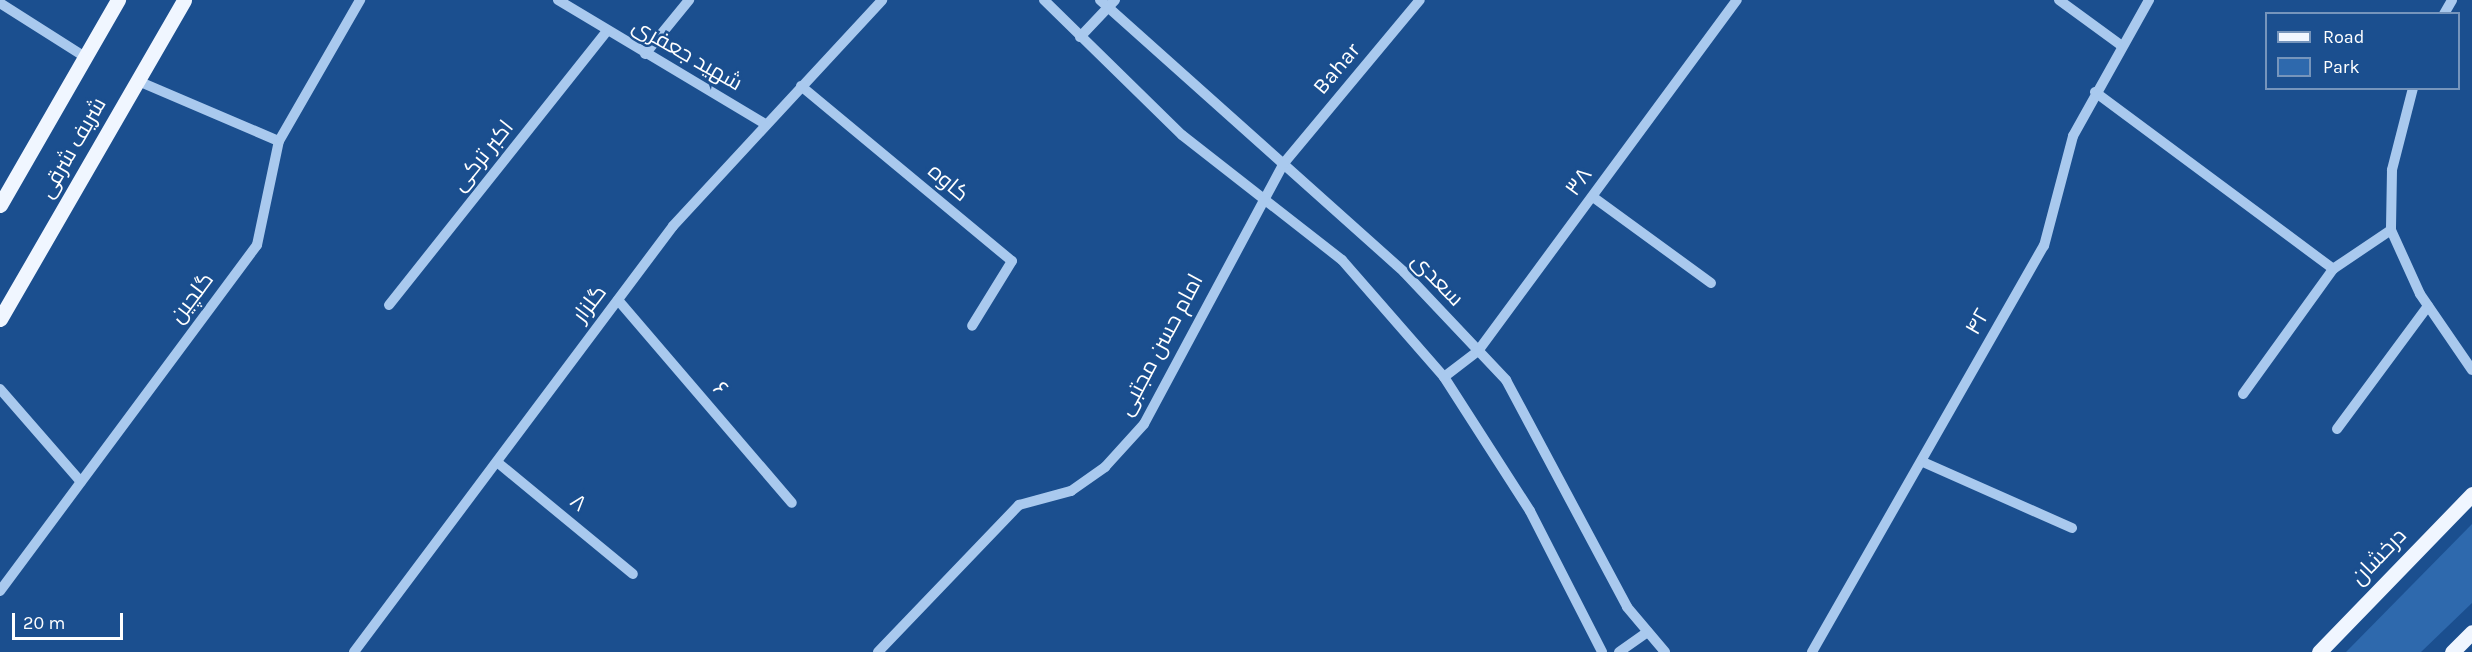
<!DOCTYPE html>
<meta charset="utf-8">
<style>
body{margin:0}
#map{position:relative;width:2472px;height:652px;overflow:hidden;background:#1b4f8f;font-family:Karla,Cairo,sans-serif}
div>[style]{position:absolute}
.green>*{inset:0;background:#2e69ad}
.minor>*{height:10px;margin:-5px;padding:0 5px;transform-origin:5px;border-radius:5px;background:#a9c9ee}
.major>*{height:15px;margin:-7.5px;padding:0 7.5px;transform-origin:7.5px;border-radius:7.5px;background:#f0f6ff}
span{translate:-50% -50%;white-space:nowrap;text-align:center;line-height:1.15;-webkit-text-stroke:5px #1b4f8f;paint-order:stroke}
.street-label{font-size:22px;color:#fff}
.legend{position:absolute;left:2265px;top:12px;width:195px;height:78px;box-sizing:border-box;background:#1b4f8f;border:2px solid #7695bc;margin:0;padding:8px 10px;list-style:none;font-size:18px;color:#fff}
.legend li{display:flex;align-items:center;gap:12px;height:30px}
.legend b{width:30px;border:2px solid #7695bc}
.scale{position:absolute;left:12px;top:613px;width:111px;height:27px;box-sizing:border-box;border:3px solid #fff;border-top:0;padding-left:8px;font-size:18px;line-height:21px;white-space:nowrap;color:#fff;-webkit-text-stroke:4px #1b4f8f;paint-order:stroke}
</style>
<div id="map">
<div class="green">
<div style="clip-path:polygon(2472px 524px,2472px 603px,2421px 652px,2346px 652px)"></div>
</div>
<div class="minor">
<div style="left:558px;top:0;width:241px;rotate:30.9deg"></div>
<div style="left:1044px;top:0;width:193px;rotate:44.4deg"></div>
<div style="left:1182px;top:135px;width:203px;rotate:38deg"></div>
<div style="left:1342px;top:260px;width:155px;rotate:48.9deg"></div>
<div style="left:1444px;top:377px;width:159px;rotate:57.3deg"></div>
<div style="left:1530px;top:511px;width:158px;rotate:62.9deg"></div>
<div style="left:1100px;top:0;width:408px;rotate:41.8deg"></div>
<div style="left:1404px;top:272px;width:149px;rotate:46.6deg"></div>
<div style="left:1506px;top:380px;width:257px;rotate:61.9deg"></div>
<div style="left:1627px;top:607px;width:59px;rotate:49.8deg"></div>
<div style="left:2059px;top:0;width:78px;rotate:36.1deg"></div>
<div style="left:0;top:3px;width:101px;rotate:32.4deg"></div>
<div style="left:2444px;top:14px;width:16px;rotate:-60deg"></div>
<div style="left:1080px;top:37px;width:51px;rotate:-46.6deg"></div>
<div style="left:645px;top:54px;width:70px;rotate:-50.8deg"></div>
<div style="left:138px;top:81px;width:153px;rotate:23.1deg"></div>
<div style="left:801px;top:86px;width:274px;rotate:39.7deg"></div>
<div style="left:1012px;top:261px;width:76px;rotate:121.6deg"></div>
<div style="left:2413px;top:88px;width:85px;rotate:104.4deg"></div>
<div style="left:2392px;top:170px;width:60px;rotate:91deg"></div>
<div style="left:2391px;top:230px;width:70px;rotate:65.6deg"></div>
<div style="left:2420px;top:294px;width:92px;rotate:55.6deg"></div>
<div style="left:2095px;top:92px;width:297px;rotate:36.6deg"></div>
<div style="left:1593px;top:197px;width:146px;rotate:36.1deg"></div>
<div style="left:618px;top:300px;width:267px;rotate:49.4deg"></div>
<div style="left:389px;top:305px;width:350px;rotate:-51.5deg"></div>
<div style="left:1444px;top:377px;width:43px;rotate:-37.4deg"></div>
<div style="left:1478px;top:351px;width:436px;rotate:-53.6deg"></div>
<div style="left:0;top:389px;width:123px;rotate:48.9deg"></div>
<div style="left:2243px;top:394px;width:154px;rotate:-54.2deg"></div>
<div style="left:2333px;top:269px;width:70px;rotate:-33.9deg"></div>
<div style="left:2337px;top:429px;width:153px;rotate:-53.5deg"></div>
<div style="left:497px;top:462px;width:176px;rotate:39.5deg"></div>
<div style="left:1923px;top:462px;width:163px;rotate:23.9deg"></div>
<div style="left:0;top:591px;width:431px;rotate:-53.4deg"></div>
<div style="left:257px;top:245px;width:106px;rotate:-78.1deg"></div>
<div style="left:279px;top:141px;width:163px;rotate:-60.1deg"></div>
<div style="left:354px;top:652px;width:532px;rotate:-53.17deg"></div>
<div style="left:673px;top:226px;width:308px;rotate:-47.2deg"></div>
<div style="left:878px;top:652px;width:204px;rotate:-46.2deg"></div>
<div style="left:1019px;top:505px;width:54px;rotate:-15.1deg"></div>
<div style="left:1071px;top:491px;width:42px;rotate:-35.2deg"></div>
<div style="left:1105px;top:467px;width:58px;rotate:-47.8deg"></div>
<div style="left:1144px;top:424px;width:296px;rotate:-61.8deg"></div>
<div style="left:1284px;top:163px;width:212px;rotate:-50.2deg"></div>
<div style="left:1619px;top:652px;width:35px;rotate:-35deg"></div>
<div style="left:1812px;top:652px;width:468px;rotate:-60.3deg"></div>
<div style="left:2044px;top:246px;width:114px;rotate:-75.2deg"></div>
<div style="left:2073px;top:136px;width:156px;rotate:-60.8deg"></div>
</div>
<div class="major">
<div style="left:0;top:205px;width:237px;rotate:-60.1deg"></div>
<div style="left:0;top:319px;width:368px;rotate:-60deg"></div>
<div style="left:2319px;top:652px;width:220px;rotate:-45.9deg"></div>
<div style="left:2452px;top:652px;width:28px;rotate:-45deg"></div>
</div>
<div class="street-label">
<span style="left:687px;top:55px;rotate:30deg">شهید جعفری</span>
<span style="left:1337px;top:69px;rotate:-50deg">Bahar</span>
<span style="left:73px;top:148px;rotate:-60deg">شریف شرقی</span>
<span style="left:483px;top:156px;rotate:-51deg">اکبر ترکی</span>
<span style="left:1579px;top:182px;rotate:-54deg">۳۸</span>
<span style="left:948px;top:183px;rotate:40deg">کاوه</span>
<span style="left:1437px;top:280px;rotate:46deg">سعدی</span>
<span style="left:192px;top:298px;rotate:-53deg">گلچین</span>
<span style="left:590px;top:304px;rotate:-53deg">گلزار</span>
<span style="left:1978px;top:322px;rotate:-60deg">۴۲</span>
<span style="left:1161px;top:345px;rotate:-62deg">امام حسن مجتبی</span>
<span style="left:720px;top:389px;rotate:49deg">۶</span>
<span style="left:578px;top:503px;rotate:40deg">۸</span>
<span style="left:2379px;top:557px;rotate:-46deg">درخشان</span>
</div>
<ul class="legend">
<li><b style="height:8px;background:#f0f6ff"></b>Road</li>
<li><b style="height:16px;background:#2e69ad"></b>Park</li>
</ul>
<div class="scale">20 m</div>
</div>
